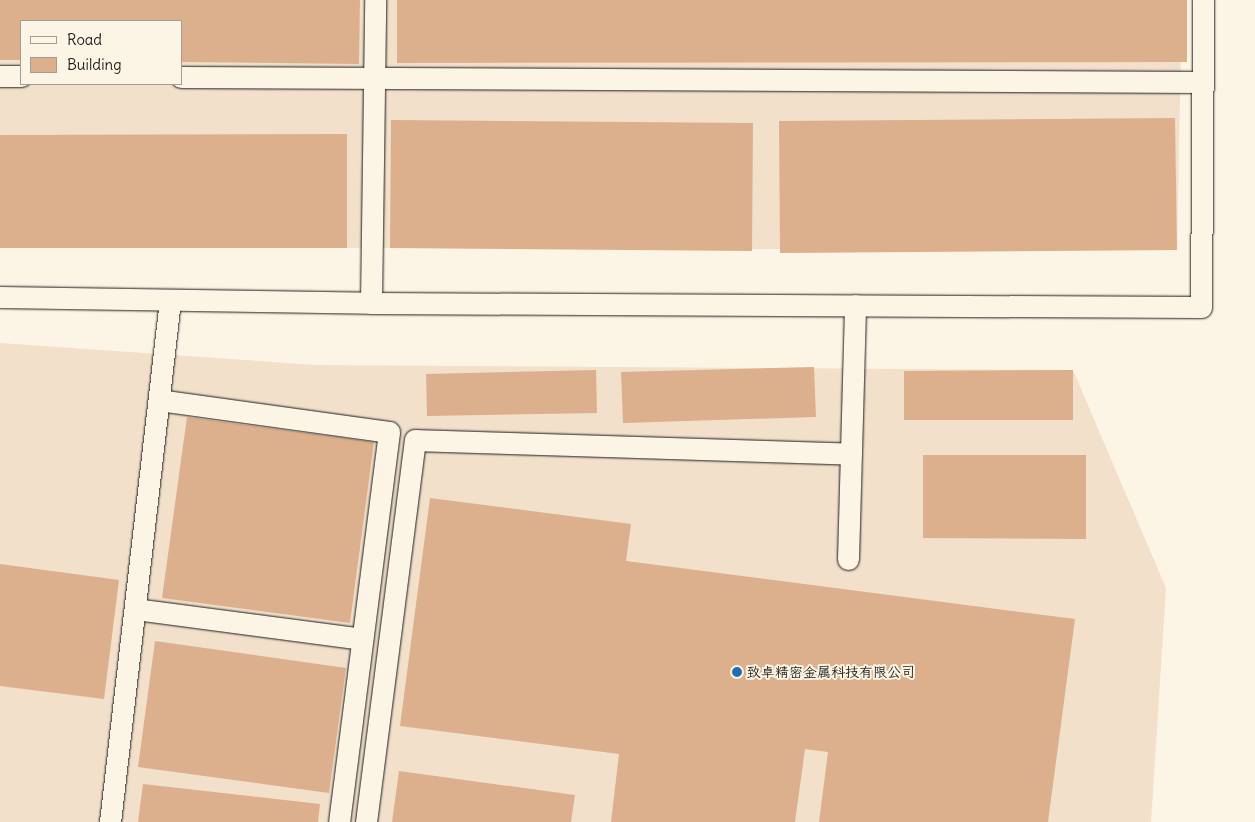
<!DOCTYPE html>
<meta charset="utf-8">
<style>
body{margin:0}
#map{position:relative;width:1255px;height:822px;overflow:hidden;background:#fcf5e5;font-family:Delius,"LXGW WenKai TC",sans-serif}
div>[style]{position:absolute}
.built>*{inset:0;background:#f2e0cb}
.building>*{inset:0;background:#dcaf8d}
.roads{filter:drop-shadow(0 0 1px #1c1c1c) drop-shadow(0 0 1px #1c1c1c)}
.minor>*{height:21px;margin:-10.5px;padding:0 10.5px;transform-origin:10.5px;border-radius:10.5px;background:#fcf5e5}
.dots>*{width:14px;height:14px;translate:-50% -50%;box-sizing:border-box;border:2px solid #fcf5e5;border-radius:50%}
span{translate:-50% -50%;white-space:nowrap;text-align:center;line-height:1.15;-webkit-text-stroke:4px #fcf5e5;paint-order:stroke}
.poi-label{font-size:14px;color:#1c1c1c}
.left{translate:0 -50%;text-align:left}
.legend{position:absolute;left:20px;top:20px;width:162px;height:65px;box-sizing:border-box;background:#fcf5e5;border:1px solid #a29e95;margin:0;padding:6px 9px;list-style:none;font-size:15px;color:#1c1c1c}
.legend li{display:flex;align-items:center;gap:10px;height:25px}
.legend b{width:25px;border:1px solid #a29e95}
</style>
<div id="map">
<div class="built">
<div style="clip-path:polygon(evenodd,0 0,1182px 0,1177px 250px,0 247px,0 0,21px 21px,181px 21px,181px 84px,21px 84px,21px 21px)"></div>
<div style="clip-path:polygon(0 343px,316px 365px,1073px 370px,1166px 588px,1151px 822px,0 822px)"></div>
</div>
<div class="building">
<div style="clip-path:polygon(0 0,360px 0,359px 64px,181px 62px,181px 21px,21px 21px,21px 60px,0 60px)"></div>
<div style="clip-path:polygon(397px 0,1187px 0,1187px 62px,397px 63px)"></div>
<div style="clip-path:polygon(1175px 118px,1177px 250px,780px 253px,779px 121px)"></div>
<div style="clip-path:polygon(391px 120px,753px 123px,752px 251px,390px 248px)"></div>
<div style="clip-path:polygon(347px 134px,347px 248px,0 248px,0 135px)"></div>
<div style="clip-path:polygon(814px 367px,816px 417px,623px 423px,621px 372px)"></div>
<div style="clip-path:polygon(596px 370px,597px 413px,427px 416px,426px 374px)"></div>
<div style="clip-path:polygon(1073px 370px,1073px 420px,904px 420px,904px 371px)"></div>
<div style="clip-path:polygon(187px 417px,374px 442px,350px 623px,162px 598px)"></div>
<div style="clip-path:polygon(923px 455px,1086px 455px,1086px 539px,923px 538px)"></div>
<div style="clip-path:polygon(430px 498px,631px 524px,626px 561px,1075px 619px,1048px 822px,819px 822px,828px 752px,805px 749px,795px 822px,611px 822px,619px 754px,400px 726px)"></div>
<div style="clip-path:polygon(0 564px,119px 580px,104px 699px,0 686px)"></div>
<div style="clip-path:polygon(155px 641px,346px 668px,329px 793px,138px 767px)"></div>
<div style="clip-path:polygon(399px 771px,575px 795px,571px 822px,392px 822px)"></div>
<div style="clip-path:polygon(143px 784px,320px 804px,318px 822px,138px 822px)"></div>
</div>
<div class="roads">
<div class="minor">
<div style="left:0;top:76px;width:21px"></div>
<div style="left:181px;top:77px;width:1020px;rotate:0.28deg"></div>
<div style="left:0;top:297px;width:371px;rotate:0.9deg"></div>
<div style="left:371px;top:303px;width:830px;rotate:0.28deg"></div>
<div style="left:1201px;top:307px;width:307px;rotate:-89.6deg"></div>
<div style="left:371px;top:303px;width:303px;rotate:-89.2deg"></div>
<div style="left:159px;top:400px;width:232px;rotate:7.9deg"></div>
<div style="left:389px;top:432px;width:393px;rotate:97.3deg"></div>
<div style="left:848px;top:559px;width:254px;rotate:-88.4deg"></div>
<div style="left:135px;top:609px;width:229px;rotate:7.5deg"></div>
<div style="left:110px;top:822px;width:525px;rotate:-83.44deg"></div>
<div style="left:366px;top:822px;width:385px;rotate:-82.7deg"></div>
<div style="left:415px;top:440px;width:436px;rotate:1.8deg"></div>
</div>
</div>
<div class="dots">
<div style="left:737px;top:672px;background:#1f6fb2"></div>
</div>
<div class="poi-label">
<span class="left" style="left:747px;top:672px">致卓精密金属科技有限公司</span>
</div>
<ul class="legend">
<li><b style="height:6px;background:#fcf5e5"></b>Road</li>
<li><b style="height:14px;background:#dcaf8d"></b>Building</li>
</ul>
</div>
